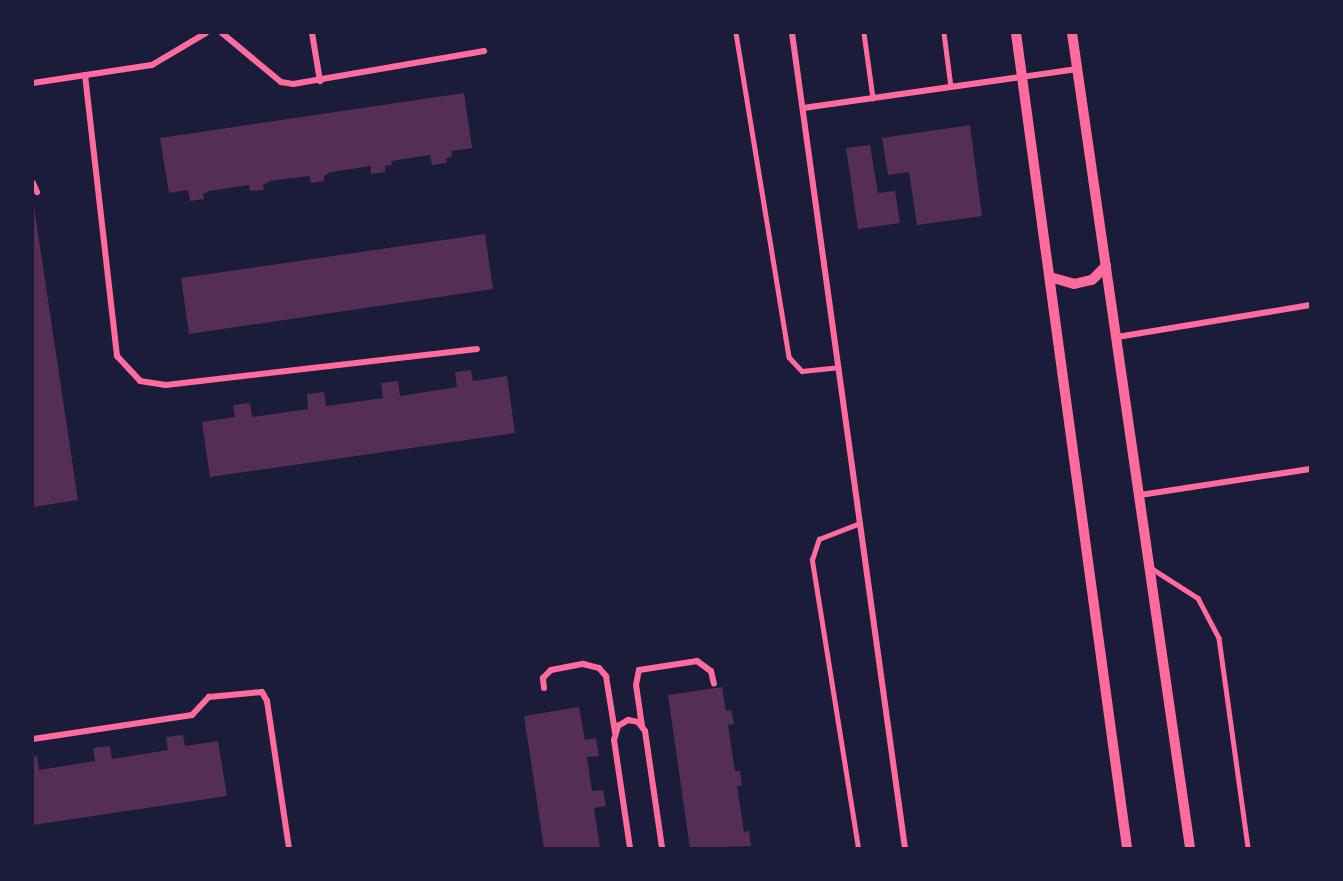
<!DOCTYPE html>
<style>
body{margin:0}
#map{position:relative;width:1343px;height:881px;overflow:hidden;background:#1b1b3a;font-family:"Source Serif 4",serif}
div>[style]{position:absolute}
.building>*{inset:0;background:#542f53}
.service>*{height:4.5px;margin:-2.25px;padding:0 2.25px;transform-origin:2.25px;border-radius:2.25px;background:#ff6b9d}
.minor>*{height:6px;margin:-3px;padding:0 3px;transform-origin:3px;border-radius:3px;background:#ff6b9d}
.tertiary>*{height:10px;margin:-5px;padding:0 5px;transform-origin:5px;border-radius:5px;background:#ff6b9d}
span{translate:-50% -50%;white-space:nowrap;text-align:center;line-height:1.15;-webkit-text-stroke:6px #1b1b3a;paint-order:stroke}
.frame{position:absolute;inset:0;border:34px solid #1b1b3a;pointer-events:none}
</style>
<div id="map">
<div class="building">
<div style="clip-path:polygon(464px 93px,472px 148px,451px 151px,452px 157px,446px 158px,447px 163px,432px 165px,430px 155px,391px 161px,392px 165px,385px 166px,385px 172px,371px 174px,371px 166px,331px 172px,324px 176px,324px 181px,311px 183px,309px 176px,270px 181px,263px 185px,264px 190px,250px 191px,249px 185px,209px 191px,203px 194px,204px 199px,190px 201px,188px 190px,169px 193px,160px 138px)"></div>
<div style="clip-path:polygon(970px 125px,982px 216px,917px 225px,909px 172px,888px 175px,882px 138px)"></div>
<div style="clip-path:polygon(870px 145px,878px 193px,895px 191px,900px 223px,858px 229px,846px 148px)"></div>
<div style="clip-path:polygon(33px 200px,78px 500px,33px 507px)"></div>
<div style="clip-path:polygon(485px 234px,493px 289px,189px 334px,181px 278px)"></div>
<div style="clip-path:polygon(471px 370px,473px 381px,507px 376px,515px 433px,210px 477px,202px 422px,235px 417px,233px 405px,250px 403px,252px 417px,308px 409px,307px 394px,324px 392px,326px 406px,383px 398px,381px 383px,398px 381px,400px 396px,457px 387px,455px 372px)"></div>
<div style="clip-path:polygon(722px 687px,726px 711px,731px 710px,734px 724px,728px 725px,735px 771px,740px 771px,742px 785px,737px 786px,744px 832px,749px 831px,751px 846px,690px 848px,668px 695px)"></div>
<div style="clip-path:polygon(579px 707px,585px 740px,596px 738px,599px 756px,587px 757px,592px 791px,603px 790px,606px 806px,594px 808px,600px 848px,544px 848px,524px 716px)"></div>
<div style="clip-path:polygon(183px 735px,185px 746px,218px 741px,227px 796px,33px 825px,33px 757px,37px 756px,39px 770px,95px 761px,93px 748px,110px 746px,112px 759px,168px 750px,166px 737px)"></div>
</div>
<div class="service">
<div style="left:736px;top:33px;width:328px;rotate:80.7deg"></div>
<div style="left:789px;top:357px;width:19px;rotate:47deg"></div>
<div style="left:802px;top:371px;width:36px;rotate:-6deg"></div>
<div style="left:864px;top:33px;width:66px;rotate:82.1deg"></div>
<div style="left:944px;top:33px;width:54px;rotate:82.6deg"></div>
<div style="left:1151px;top:568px;width:56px;rotate:32.6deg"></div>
<div style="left:1198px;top:598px;width:45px;rotate:62.3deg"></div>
<div style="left:1219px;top:638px;width:212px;rotate:82.1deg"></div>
<div style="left:858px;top:848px;width:292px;rotate:-99.1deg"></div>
<div style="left:812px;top:560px;width:22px;rotate:-72deg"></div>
<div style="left:819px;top:539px;width:44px;rotate:-21.3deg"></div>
</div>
<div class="minor">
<div style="left:222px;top:33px;width:77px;rotate:39.7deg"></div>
<div style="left:281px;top:82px;width:12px;rotate:9deg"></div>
<div style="left:293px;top:84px;width:194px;rotate:-9.8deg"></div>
<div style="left:312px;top:33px;width:49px;rotate:80.5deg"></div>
<div style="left:792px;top:33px;width:823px;rotate:82.11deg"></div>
<div style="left:85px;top:75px;width:283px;rotate:83.5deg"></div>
<div style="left:117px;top:356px;width:34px;rotate:47deg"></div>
<div style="left:140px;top:381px;width:26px;rotate:9deg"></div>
<div style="left:166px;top:385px;width:313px;rotate:-6.6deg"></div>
<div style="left:33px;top:83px;width:120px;rotate:-8.6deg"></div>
<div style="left:152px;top:65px;width:63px;rotate:-30.7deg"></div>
<div style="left:803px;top:108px;width:277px;rotate:-8.1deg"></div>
<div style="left:33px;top:183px;width:10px;rotate:66deg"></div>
<div style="left:1117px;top:337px;width:196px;rotate:-9.4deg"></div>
<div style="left:1140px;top:495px;width:172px;rotate:-8.7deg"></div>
<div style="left:544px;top:688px;width:10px;rotate:-96deg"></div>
<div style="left:543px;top:678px;width:11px;rotate:-45deg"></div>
<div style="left:551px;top:670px;width:33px;rotate:-11deg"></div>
<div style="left:583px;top:664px;width:16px;rotate:14deg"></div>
<div style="left:599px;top:668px;width:11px;rotate:49deg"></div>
<div style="left:606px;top:676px;width:57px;rotate:80.9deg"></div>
<div style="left:642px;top:726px;width:41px;rotate:-98.3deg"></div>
<div style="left:636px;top:685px;width:15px;rotate:-79deg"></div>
<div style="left:639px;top:670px;width:59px;rotate:-8.8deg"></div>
<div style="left:697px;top:661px;width:17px;rotate:36deg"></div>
<div style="left:711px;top:671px;width:13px;rotate:77deg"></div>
<div style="left:33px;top:739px;width:161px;rotate:-8.6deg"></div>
<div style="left:192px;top:715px;width:25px;rotate:-47deg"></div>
<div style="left:209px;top:697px;width:53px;rotate:-5.4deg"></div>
<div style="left:262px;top:692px;width:10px;rotate:61deg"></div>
<div style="left:267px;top:701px;width:149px;rotate:81.5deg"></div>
<div style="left:630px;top:848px;width:109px;rotate:-98.4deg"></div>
<div style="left:614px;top:740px;width:15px;rotate:-74deg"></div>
<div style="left:618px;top:726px;width:12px;rotate:-31deg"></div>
<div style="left:628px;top:720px;width:10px;rotate:11deg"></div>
<div style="left:638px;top:722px;width:11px;rotate:52deg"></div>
<div style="left:645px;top:731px;width:118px;rotate:81.7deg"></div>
</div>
<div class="tertiary">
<div style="left:1016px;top:33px;width:823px;rotate:82.24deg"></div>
<div style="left:1072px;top:33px;width:823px;rotate:81.76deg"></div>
<div style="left:1050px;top:277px;width:25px;rotate:16deg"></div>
<div style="left:1074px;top:284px;width:18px;rotate:-13deg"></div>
<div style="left:1092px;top:280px;width:20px;rotate:-45deg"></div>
</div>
<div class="frame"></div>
</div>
